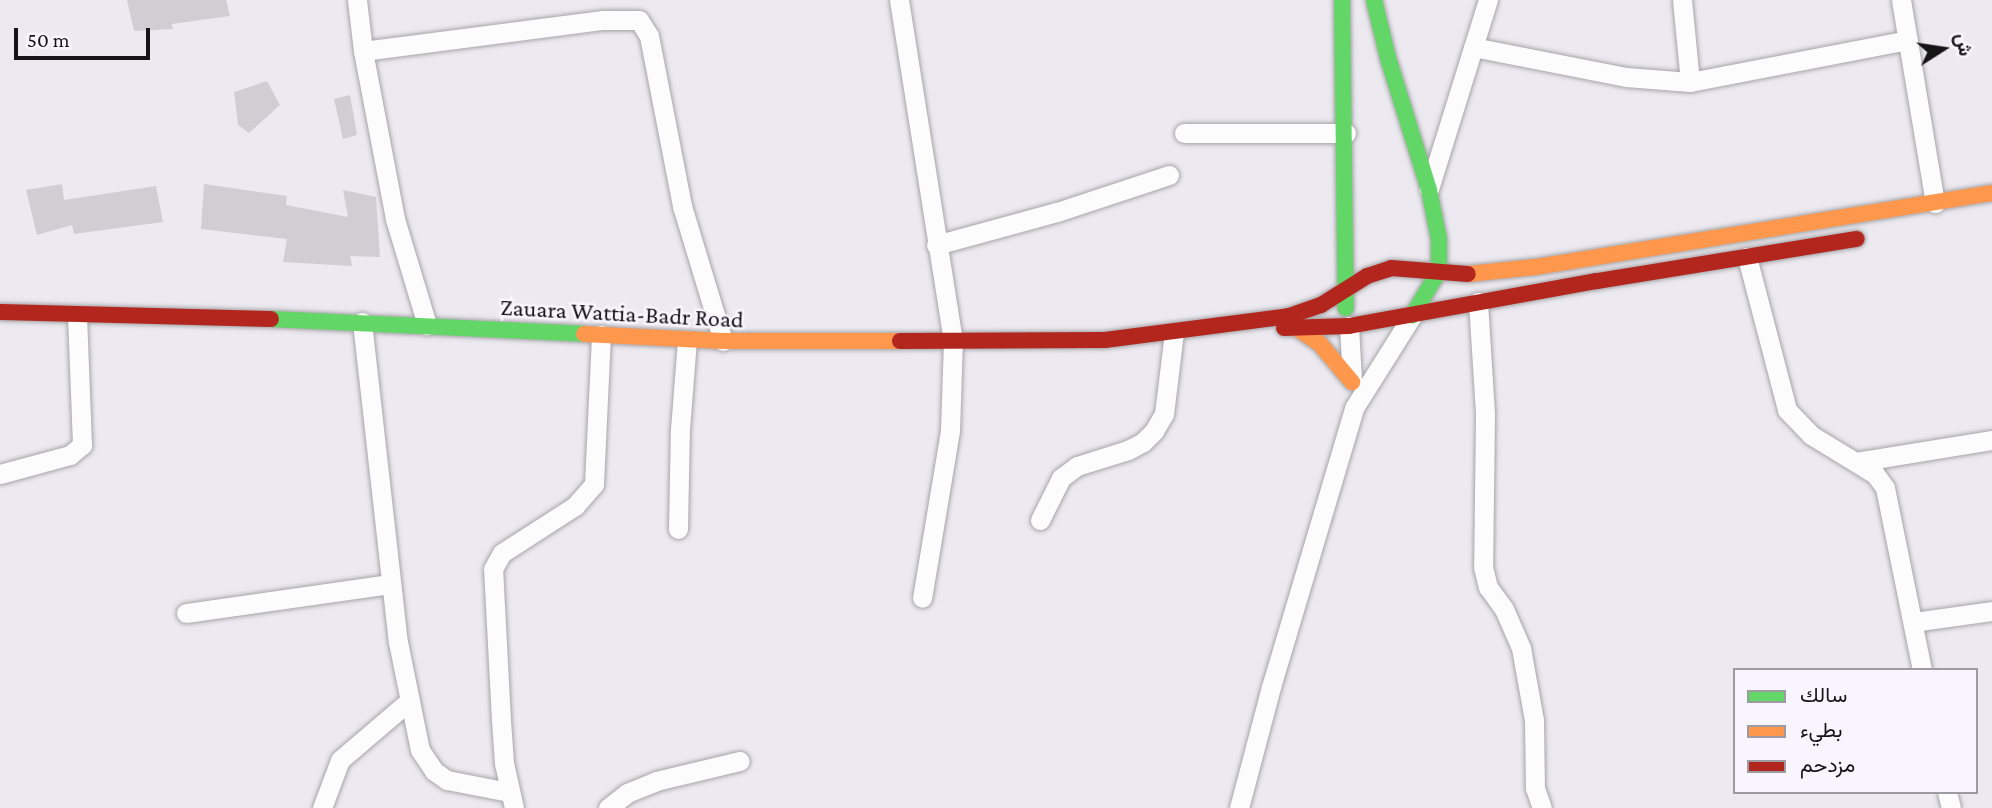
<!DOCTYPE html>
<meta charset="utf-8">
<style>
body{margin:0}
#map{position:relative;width:1992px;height:808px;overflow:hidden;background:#eceaf0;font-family:"Crimson Pro",Vazirmatn,serif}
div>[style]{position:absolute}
.building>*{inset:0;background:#d1ced3}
.roads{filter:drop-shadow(0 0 2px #a6a5a8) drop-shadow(0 0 2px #a6a5a8)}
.street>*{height:19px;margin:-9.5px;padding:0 9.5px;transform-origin:9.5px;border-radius:9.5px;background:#fcfcfd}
.fast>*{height:16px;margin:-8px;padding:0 8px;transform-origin:8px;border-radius:8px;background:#63d668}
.slow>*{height:16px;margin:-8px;padding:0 8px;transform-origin:8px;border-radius:8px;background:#ff974d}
.jam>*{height:16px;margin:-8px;padding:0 8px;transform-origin:8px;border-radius:8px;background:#b3261e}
span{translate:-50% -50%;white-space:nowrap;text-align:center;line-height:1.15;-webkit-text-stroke:5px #f8f5ff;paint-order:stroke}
.street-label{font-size:24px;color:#151417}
.legend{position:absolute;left:1733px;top:668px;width:245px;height:126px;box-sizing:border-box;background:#f8f5ff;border:2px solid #9d9ba2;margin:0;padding:9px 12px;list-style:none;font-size:21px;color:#151417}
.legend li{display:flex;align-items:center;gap:14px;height:35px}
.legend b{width:35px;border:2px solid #9d9ba2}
.north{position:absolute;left:1908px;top:14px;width:70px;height:70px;-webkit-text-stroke:5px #f8f5ff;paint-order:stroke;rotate:78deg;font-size:19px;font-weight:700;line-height:28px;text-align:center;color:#151417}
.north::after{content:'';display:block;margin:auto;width:24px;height:32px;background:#151417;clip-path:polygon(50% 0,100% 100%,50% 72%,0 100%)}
.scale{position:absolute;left:14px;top:28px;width:136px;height:32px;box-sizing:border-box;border:4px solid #151417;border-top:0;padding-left:9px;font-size:21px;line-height:24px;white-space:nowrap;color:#151417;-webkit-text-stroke:5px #f8f5ff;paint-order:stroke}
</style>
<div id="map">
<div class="building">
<div style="clip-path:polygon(127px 0,226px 0,230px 16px,172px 24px,173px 29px,134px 31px)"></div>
<div style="clip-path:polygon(267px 81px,280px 105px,249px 133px,238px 125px,234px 92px)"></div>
<div style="clip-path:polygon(350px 95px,357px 135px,343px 139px,334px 99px)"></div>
<div style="clip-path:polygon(62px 184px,64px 200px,156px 186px,163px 222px,74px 234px,72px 225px,37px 235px,26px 190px)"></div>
<div style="clip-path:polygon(204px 184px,287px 196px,286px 205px,348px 217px,343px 190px,376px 197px,380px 257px,350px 256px,352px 266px,283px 262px,287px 239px,201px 229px)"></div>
</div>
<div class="roads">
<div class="street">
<div style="left:357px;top:0;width:51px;rotate:83.3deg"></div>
<div style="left:363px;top:51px;width:171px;rotate:79.2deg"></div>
<div style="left:395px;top:219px;width:111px;rotate:73.2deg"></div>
<div style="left:899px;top:0;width:344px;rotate:81deg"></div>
<div style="left:953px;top:340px;width:91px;rotate:91.9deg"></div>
<div style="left:950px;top:431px;width:169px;rotate:99.5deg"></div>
<div style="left:1682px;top:0;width:82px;rotate:84.4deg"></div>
<div style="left:1901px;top:0;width:206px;rotate:80.5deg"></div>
<div style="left:1473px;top:47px;width:156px;rotate:11.1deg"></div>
<div style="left:1626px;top:77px;width:64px;rotate:4.5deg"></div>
<div style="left:1690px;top:82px;width:222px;rotate:-10.9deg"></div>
<div style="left:363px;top:51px;width:242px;rotate:-7.4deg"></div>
<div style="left:603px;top:20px;width:36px"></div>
<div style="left:639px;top:20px;width:19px;rotate:58deg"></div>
<div style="left:649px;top:36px;width:173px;rotate:79deg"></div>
<div style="left:682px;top:206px;width:141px;rotate:73.1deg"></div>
<div style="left:1184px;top:133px;width:162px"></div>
<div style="left:1429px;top:189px;width:198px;rotate:-72.7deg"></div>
<div style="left:936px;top:245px;width:125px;rotate:-15.3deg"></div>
<div style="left:1057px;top:212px;width:118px;rotate:-18.3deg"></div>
<div style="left:1747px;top:257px;width:158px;rotate:75.3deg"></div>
<div style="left:1787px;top:410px;width:35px;rotate:46deg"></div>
<div style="left:1811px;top:435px;width:75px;rotate:31.4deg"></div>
<div style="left:1875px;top:474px;width:17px;rotate:54deg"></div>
<div style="left:1885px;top:488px;width:186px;rotate:78.5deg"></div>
<div style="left:1478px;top:302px;width:112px;rotate:86.4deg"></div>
<div style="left:1485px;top:414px;width:153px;rotate:90.7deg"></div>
<div style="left:1483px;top:567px;width:21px;rotate:76deg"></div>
<div style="left:1488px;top:587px;width:27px;rotate:54deg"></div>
<div style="left:1504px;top:609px;width:43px;rotate:66.4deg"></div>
<div style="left:1521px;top:648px;width:73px;rotate:79.8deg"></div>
<div style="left:1534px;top:720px;width:68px;rotate:89.2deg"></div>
<div style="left:1535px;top:788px;width:21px;rotate:71deg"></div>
<div style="left:362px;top:322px;width:322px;rotate:83.6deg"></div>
<div style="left:398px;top:642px;width:110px;rotate:78.5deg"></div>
<div style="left:420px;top:750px;width:25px;rotate:56deg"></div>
<div style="left:434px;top:771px;width:16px;rotate:35deg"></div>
<div style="left:447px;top:780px;width:63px;rotate:11deg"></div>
<div style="left:1349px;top:326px;width:53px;rotate:86.8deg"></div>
<div style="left:1856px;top:462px;width:138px;rotate:-9.2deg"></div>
<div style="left:0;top:474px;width:73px;rotate:-15.2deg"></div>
<div style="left:70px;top:455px;width:16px;rotate:-40deg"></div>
<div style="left:82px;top:445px;width:130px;rotate:-92.2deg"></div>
<div style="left:1040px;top:520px;width:47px;rotate:-63.4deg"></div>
<div style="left:1061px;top:478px;width:20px;rotate:-37deg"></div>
<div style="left:1077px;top:466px;width:53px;rotate:-17.4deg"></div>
<div style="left:1128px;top:450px;width:17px;rotate:-28deg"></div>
<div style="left:1143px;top:442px;width:16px;rotate:-45deg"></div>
<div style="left:1154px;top:431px;width:20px;rotate:-60deg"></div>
<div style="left:1164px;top:414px;width:82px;rotate:-83deg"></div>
<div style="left:678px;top:529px;width:100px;rotate:-88.9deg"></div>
<div style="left:680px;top:429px;width:89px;rotate:-85.5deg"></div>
<div style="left:186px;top:613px;width:207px;rotate:-8.1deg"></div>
<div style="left:1913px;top:622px;width:80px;rotate:-7.9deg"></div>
<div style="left:1947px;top:792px;width:16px;rotate:76deg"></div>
<div style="left:322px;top:808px;width:51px;rotate:-69.4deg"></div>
<div style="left:340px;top:760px;width:89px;rotate:-40.5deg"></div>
<div style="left:514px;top:808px;width:46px;rotate:-102.5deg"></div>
<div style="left:504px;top:763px;width:43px;rotate:-94deg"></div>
<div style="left:501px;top:720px;width:151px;rotate:-93deg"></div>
<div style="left:493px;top:569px;width:18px;rotate:-61deg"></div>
<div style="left:502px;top:553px;width:87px;rotate:-32.8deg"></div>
<div style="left:575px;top:506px;width:29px;rotate:-49deg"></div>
<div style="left:594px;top:484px;width:149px;rotate:-87.3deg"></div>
<div style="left:608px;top:808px;width:24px;rotate:-38deg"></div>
<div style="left:627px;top:793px;width:31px;rotate:-22deg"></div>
<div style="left:656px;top:781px;width:86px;rotate:-13.4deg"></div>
<div style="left:1239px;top:808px;width:125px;rotate:-75.2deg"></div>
<div style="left:1271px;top:687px;width:291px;rotate:-73.4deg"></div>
<div style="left:1354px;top:408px;width:109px;rotate:-57.8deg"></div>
</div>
<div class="fast">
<div style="left:1342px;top:0;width:308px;rotate:89.3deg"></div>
<div style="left:1374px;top:0;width:60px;rotate:76.4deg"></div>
<div style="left:1388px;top:58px;width:138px;rotate:72.7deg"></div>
<div style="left:1429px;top:190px;width:50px;rotate:78.5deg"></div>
<div style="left:1439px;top:239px;width:32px;rotate:90deg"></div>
<div style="left:1439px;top:271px;width:52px;rotate:121deg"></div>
<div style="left:271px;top:319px;width:313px;rotate:2.7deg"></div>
</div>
<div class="slow">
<div style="left:1468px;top:274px;width:67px;rotate:-6deg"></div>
<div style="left:1535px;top:267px;width:463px;rotate:-9.2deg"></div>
<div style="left:1298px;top:329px;width:27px;rotate:34deg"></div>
<div style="left:1320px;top:344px;width:50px;rotate:49.9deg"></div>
<div style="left:584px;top:334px;width:139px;rotate:2.9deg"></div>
<div style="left:723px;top:341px;width:177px"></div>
</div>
<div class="jam">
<div style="left:0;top:312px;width:271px;rotate:1.5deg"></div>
<div style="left:1284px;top:328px;width:65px;rotate:-1.8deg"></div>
<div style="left:1349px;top:326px;width:252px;rotate:-10.3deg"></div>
<div style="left:1597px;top:281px;width:263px;rotate:-9.2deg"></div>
<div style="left:900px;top:341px;width:205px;rotate:-0.3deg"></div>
<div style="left:1105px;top:340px;width:186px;rotate:-7.4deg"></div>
<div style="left:1289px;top:316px;width:34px;rotate:-19deg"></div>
<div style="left:1321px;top:305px;width:54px;rotate:-32.2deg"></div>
<div style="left:1367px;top:276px;width:25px;rotate:-18deg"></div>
<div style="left:1391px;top:268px;width:77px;rotate:4.5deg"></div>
</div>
</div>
<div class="street-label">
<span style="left:622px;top:313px;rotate:3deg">Zauara Wattia-Badr Road</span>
</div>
<ul class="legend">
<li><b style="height:9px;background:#63d668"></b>سالك</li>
<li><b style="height:9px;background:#ff974d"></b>بطيء</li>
<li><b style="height:9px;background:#b3261e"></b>مزدحم</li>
</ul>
<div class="north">ش</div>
<div class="scale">50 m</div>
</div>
